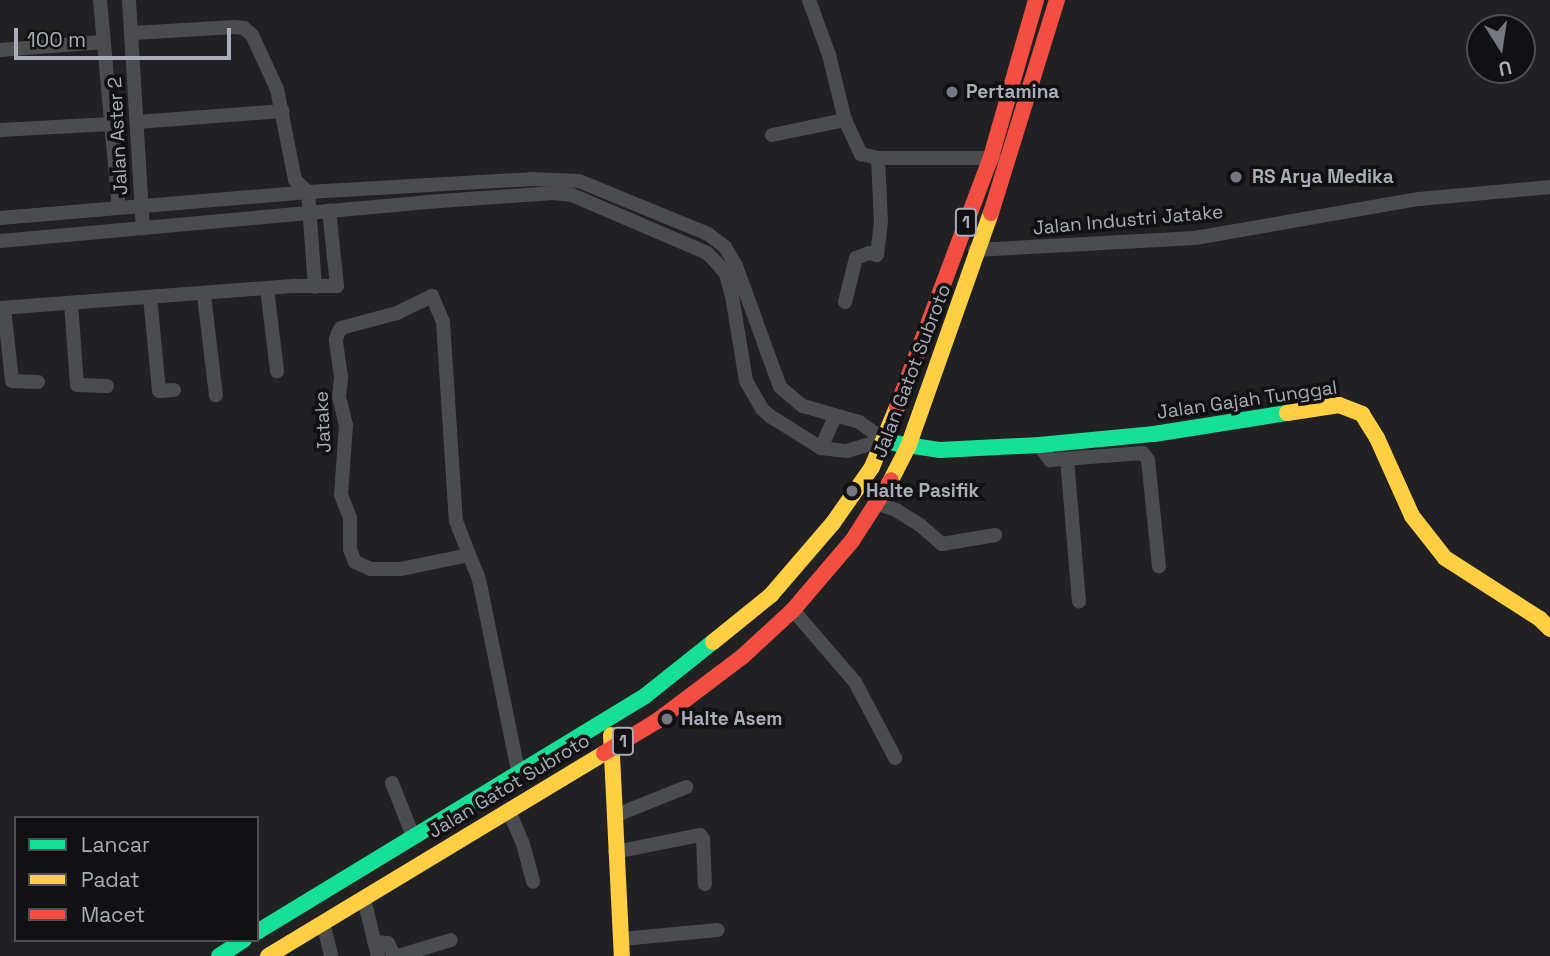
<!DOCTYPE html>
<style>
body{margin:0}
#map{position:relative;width:1550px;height:956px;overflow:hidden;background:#171717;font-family:"Space Grotesk",sans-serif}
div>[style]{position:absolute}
.built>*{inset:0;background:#212123}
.street>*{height:14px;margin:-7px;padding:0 7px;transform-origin:7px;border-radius:7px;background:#4b4c50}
.fast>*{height:16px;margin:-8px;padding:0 8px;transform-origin:8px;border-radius:8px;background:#16e098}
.slow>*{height:16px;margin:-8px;padding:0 8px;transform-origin:8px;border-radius:8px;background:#ffcf43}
.jam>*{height:16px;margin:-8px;padding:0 8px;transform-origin:8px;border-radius:8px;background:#f24e42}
.dots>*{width:19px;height:19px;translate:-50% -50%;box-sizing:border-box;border:4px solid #111113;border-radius:50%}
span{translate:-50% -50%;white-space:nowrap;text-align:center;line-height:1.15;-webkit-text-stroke:7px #111113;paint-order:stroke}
.shield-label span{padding:2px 5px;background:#111113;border:2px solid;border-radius:5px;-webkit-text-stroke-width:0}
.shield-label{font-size:18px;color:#a8adb8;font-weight:700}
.poi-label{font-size:19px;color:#a8adb8;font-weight:700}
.left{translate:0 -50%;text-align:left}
.street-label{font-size:19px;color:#a8adb8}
.legend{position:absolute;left:14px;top:816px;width:245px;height:126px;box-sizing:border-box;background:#111113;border:2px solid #4d4f55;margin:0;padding:9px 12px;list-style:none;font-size:21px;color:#a8adb8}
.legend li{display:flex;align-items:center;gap:14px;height:35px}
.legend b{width:35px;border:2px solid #4d4f55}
.north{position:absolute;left:1466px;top:14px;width:70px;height:70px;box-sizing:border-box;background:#111113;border:2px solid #4d4f55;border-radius:50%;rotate:168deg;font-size:19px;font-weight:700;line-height:28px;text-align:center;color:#a8adb8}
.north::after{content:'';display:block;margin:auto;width:24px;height:32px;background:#757880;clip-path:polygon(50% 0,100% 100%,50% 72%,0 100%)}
.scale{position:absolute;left:14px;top:28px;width:217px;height:32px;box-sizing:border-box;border:4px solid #a8adb8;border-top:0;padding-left:9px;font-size:21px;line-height:24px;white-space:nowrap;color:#a8adb8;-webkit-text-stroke:5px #111113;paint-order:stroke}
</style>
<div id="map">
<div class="built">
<div style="clip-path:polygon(evenodd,0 0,1550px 0,1550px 956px,0 956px,0 0,1480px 28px,1522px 28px,1522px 70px,1480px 70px,1480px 28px,0 0,16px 818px,257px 818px,257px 940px,16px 940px,16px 818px)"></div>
</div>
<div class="street">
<div style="left:100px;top:0;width:209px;rotate:84.8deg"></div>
<div style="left:129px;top:0;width:229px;rotate:86.5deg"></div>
<div style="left:809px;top:0;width:59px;rotate:70deg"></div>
<div style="left:829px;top:55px;width:67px;rotate:76.2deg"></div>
<div style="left:845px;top:120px;width:38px;rotate:65deg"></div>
<div style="left:861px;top:154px;width:17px;rotate:13deg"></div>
<div style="left:878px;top:158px;width:117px"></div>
<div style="left:133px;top:33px;width:102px;rotate:-3.4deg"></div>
<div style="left:235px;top:27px;width:9px;rotate:6deg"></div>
<div style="left:244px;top:28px;width:11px;rotate:41deg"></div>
<div style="left:252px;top:35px;width:60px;rotate:65.2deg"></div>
<div style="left:277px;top:89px;width:93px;rotate:78.8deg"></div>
<div style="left:295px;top:180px;width:18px;rotate:43deg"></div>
<div style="left:308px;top:192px;width:95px;rotate:85.8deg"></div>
<div style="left:0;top:50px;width:103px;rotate:-4.4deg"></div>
<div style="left:137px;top:122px;width:146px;rotate:-4.3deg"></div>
<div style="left:0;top:130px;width:110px;rotate:-3.1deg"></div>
<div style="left:772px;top:135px;width:75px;rotate:-11.6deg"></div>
<div style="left:0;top:218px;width:309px;rotate:-4.8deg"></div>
<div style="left:308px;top:192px;width:223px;rotate:-3.3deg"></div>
<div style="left:531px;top:179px;width:48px;rotate:2.4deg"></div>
<div style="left:579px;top:181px;width:139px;rotate:22.3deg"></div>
<div style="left:708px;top:234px;width:21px;rotate:37deg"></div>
<div style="left:725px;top:247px;width:22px;rotate:60deg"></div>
<div style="left:736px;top:266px;width:129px;rotate:70deg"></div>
<div style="left:780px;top:387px;width:30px;rotate:40deg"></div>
<div style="left:803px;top:406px;width:58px;rotate:15.9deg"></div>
<div style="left:859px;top:422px;width:32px;rotate:35deg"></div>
<div style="left:0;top:241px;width:429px;rotate:-5.2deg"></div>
<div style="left:427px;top:202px;width:126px;rotate:-4.1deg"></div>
<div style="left:553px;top:193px;width:19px;rotate:6deg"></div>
<div style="left:572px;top:195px;width:147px;rotate:23.2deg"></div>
<div style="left:707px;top:253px;width:14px;rotate:45deg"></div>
<div style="left:717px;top:263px;width:14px;rotate:51deg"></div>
<div style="left:726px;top:274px;width:23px;rotate:75deg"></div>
<div style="left:732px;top:296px;width:86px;rotate:80.6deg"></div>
<div style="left:746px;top:381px;width:32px;rotate:60deg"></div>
<div style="left:762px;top:409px;width:11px;rotate:41deg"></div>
<div style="left:770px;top:416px;width:60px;rotate:32.1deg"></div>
<div style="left:821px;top:448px;width:26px;rotate:7deg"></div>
<div style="left:847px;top:451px;width:39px;rotate:-17deg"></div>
<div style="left:975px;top:250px;width:220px;rotate:-3.1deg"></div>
<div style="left:1195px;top:238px;width:227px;rotate:-9.9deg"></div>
<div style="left:1419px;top:199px;width:132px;rotate:-5.2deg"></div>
<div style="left:267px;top:288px;width:84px;rotate:83.1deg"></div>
<div style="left:204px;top:295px;width:101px;rotate:83.2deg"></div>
<div style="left:150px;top:297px;width:94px;rotate:84.5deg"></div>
<div style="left:159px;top:391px;width:15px;rotate:-4deg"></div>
<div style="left:845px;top:302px;width:45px;rotate:-76deg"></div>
<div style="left:856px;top:258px;width:14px;rotate:-21deg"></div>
<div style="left:869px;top:253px;width:8px;rotate:14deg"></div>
<div style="left:877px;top:255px;width:33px;rotate:-83deg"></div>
<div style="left:881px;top:222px;width:64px;rotate:-92.7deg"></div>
<div style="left:71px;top:303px;width:82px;rotate:85.8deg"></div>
<div style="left:77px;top:385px;width:30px;rotate:2deg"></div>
<div style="left:0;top:308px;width:296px;rotate:-4.3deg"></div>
<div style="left:295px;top:286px;width:42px"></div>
<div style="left:337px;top:286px;width:76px;rotate:-96deg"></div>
<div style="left:4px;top:308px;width:73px;rotate:83.7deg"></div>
<div style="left:12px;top:381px;width:26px;rotate:2deg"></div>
<div style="left:1039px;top:445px;width:19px;rotate:54deg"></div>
<div style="left:1050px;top:460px;width:93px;rotate:-4.3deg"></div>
<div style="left:1143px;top:453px;width:9px;rotate:54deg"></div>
<div style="left:1148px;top:460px;width:107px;rotate:84.1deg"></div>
<div style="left:821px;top:448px;width:34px;rotate:-66deg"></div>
<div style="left:1067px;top:459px;width:143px;rotate:85.2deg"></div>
<div style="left:878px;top:504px;width:19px;rotate:18deg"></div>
<div style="left:896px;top:510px;width:28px;rotate:32deg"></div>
<div style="left:920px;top:525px;width:29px;rotate:41deg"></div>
<div style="left:942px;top:544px;width:54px;rotate:-9.6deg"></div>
<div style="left:469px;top:555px;width:69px;rotate:168.4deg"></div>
<div style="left:401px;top:569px;width:30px;rotate:180deg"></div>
<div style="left:371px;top:569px;width:17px;rotate:-156deg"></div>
<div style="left:355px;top:562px;width:14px;rotate:-111deg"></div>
<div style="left:350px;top:549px;width:31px;rotate:-90deg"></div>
<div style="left:350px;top:518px;width:25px;rotate:-111deg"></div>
<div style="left:341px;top:495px;width:70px;rotate:-85.9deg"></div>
<div style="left:346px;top:425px;width:29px;rotate:-104deg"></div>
<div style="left:339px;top:397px;width:20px;rotate:-84deg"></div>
<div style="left:341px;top:377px;width:37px;rotate:-98deg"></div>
<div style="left:336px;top:340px;width:7px;rotate:-74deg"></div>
<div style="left:338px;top:333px;width:6px;rotate:-59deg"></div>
<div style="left:341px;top:328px;width:58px;rotate:-15deg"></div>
<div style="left:397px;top:313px;width:39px;rotate:-26deg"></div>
<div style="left:432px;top:296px;width:28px;rotate:67deg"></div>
<div style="left:443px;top:322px;width:199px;rotate:86.3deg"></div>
<div style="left:456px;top:521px;width:36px;rotate:69deg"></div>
<div style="left:469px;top:555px;width:23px;rotate:67deg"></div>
<div style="left:478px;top:576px;width:13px;rotate:77deg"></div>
<div style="left:481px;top:589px;width:190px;rotate:78.5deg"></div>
<div style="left:793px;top:610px;width:95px;rotate:49.3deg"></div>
<div style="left:855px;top:682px;width:86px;rotate:62.2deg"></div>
<div style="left:392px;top:783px;width:57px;rotate:68.4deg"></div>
<div style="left:509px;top:811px;width:36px;rotate:67deg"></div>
<div style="left:523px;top:844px;width:39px;rotate:75deg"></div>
<div style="left:614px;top:816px;width:78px;rotate:-21.9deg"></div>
<div style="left:615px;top:852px;width:87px;rotate:-11.3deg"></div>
<div style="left:700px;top:835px;width:5px;rotate:53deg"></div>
<div style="left:703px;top:839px;width:45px;rotate:87.5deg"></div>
<div style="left:364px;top:899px;width:59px;rotate:76.2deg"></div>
<div style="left:323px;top:923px;width:34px;rotate:76deg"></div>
<div style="left:622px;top:939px;width:96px;rotate:-5.4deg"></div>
<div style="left:374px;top:942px;width:14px;rotate:4deg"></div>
<div style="left:388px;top:943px;width:14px;rotate:65deg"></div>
<div style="left:398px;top:956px;width:55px;rotate:-16.8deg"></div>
</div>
<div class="fast">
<div style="left:894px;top:443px;width:47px;rotate:8.7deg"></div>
<div style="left:940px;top:450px;width:99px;rotate:-2.9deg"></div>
<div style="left:1039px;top:445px;width:116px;rotate:-5.5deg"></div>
<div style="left:1154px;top:434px;width:135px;rotate:-9deg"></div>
<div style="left:257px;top:932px;width:454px;rotate:-31.3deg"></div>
<div style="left:645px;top:696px;width:87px;rotate:-38.5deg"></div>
<div style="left:219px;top:956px;width:30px;rotate:-33deg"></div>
</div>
<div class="slow">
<div style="left:1287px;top:413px;width:53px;rotate:-8.7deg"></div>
<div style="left:1339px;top:405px;width:25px;rotate:21deg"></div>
<div style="left:1362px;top:414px;width:28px;rotate:58deg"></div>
<div style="left:1377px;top:438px;width:85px;rotate:65.8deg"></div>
<div style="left:1412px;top:516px;width:53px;rotate:51.8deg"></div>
<div style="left:1445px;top:558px;width:113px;rotate:32.7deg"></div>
<div style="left:1540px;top:619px;width:14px;rotate:45deg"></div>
<div style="left:891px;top:480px;width:37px;rotate:-63deg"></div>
<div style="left:908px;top:447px;width:248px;rotate:-70.5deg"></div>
<div style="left:713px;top:642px;width:75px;rotate:-39deg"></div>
<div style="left:771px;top:595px;width:95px;rotate:-49.3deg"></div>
<div style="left:833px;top:523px;width:68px;rotate:-55.1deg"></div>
<div style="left:872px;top:467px;width:65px;rotate:-67.4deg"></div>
<div style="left:611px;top:735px;width:221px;rotate:87.2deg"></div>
<div style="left:268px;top:956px;width:393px;rotate:-31.1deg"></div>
</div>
<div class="jam">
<div style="left:991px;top:213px;width:223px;rotate:-72.8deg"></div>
<div style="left:897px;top:407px;width:267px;rotate:-69.4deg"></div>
<div style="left:991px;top:157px;width:163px;rotate:-74deg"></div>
<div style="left:604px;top:753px;width:62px;rotate:-31.1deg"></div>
<div style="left:657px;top:721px;width:106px;rotate:-37deg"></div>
<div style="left:742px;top:657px;width:69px;rotate:-42.7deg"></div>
<div style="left:793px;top:610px;width:91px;rotate:-49.5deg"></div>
<div style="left:852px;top:541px;width:72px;rotate:-57.4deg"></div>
</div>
<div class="dots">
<div style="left:952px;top:92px;background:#757880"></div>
<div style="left:1236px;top:177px;background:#757880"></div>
<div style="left:852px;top:491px;background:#757880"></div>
<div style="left:667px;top:719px;background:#757880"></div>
</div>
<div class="shield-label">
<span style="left:966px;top:222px">1</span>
<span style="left:623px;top:741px">1</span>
</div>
<div class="poi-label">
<span class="left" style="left:966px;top:92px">Pertamina</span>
<span class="left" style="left:1252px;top:177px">RS Arya Medika</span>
<span class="left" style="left:866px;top:491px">Halte Pasifik</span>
<span class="left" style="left:681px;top:719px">Halte Asem</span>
</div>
<div class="street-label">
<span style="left:118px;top:136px;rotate:-93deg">Jalan Aster 2</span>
<span style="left:1128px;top:220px;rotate:-5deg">Jalan Industri Jatake</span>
<span style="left:912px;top:371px;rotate:-69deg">Jalan Gatot Subroto</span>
<span style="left:1247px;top:400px;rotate:-8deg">Jalan Gajah Tunggal</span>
<span style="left:323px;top:422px;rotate:-93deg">Jatake</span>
<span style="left:509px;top:786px;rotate:-31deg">Jalan Gatot Subroto</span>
</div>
<ul class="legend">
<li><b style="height:9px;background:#16e098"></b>Lancar</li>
<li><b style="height:9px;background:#ffcf43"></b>Padat</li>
<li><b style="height:9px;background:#f24e42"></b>Macet</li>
</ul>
<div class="north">U</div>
<div class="scale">100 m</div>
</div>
